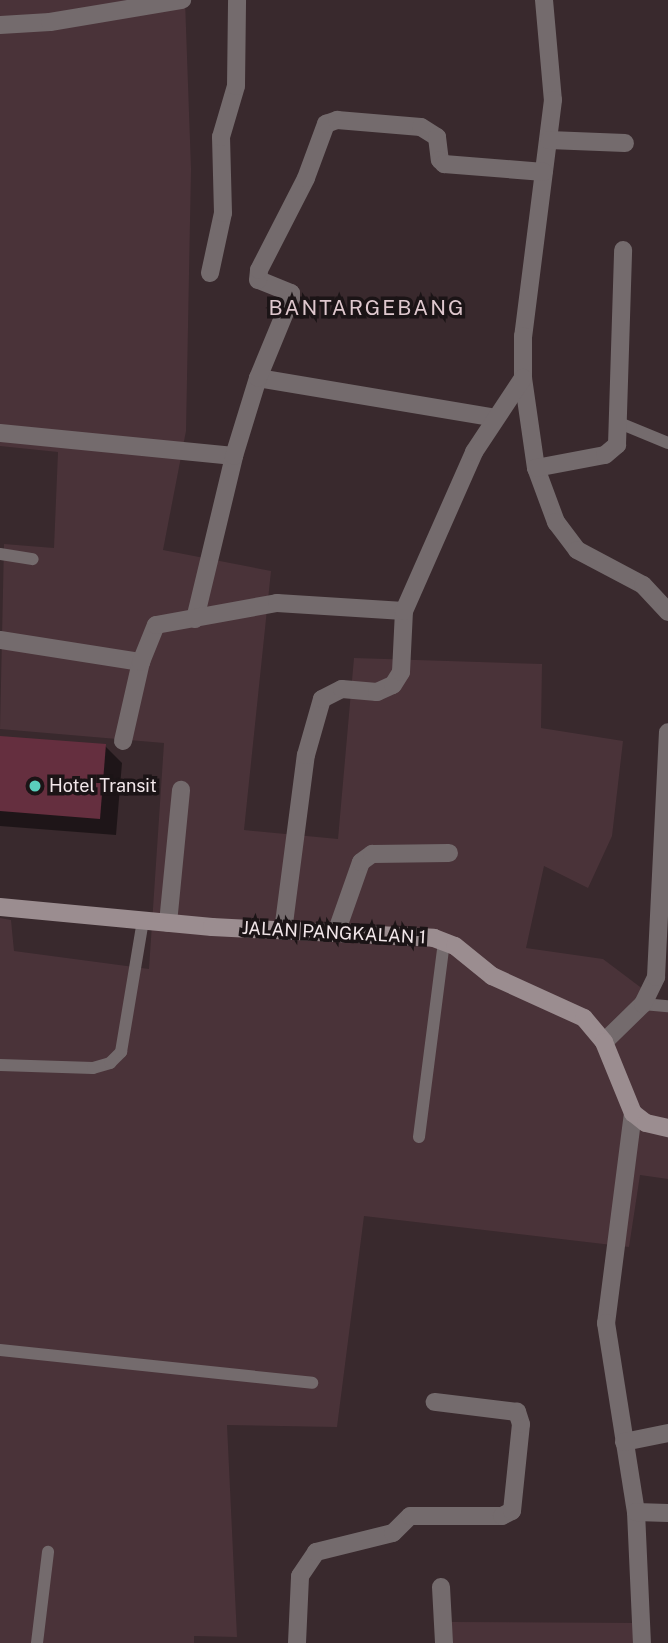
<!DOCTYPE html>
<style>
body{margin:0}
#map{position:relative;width:668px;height:1643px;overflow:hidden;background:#39292d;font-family:"Public Sans",sans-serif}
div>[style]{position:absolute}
.built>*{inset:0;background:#4a3339}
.shadow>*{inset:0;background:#0007}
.building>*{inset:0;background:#652f3f}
.service>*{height:12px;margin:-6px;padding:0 6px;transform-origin:6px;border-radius:6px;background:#746b6d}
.minor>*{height:18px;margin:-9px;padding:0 9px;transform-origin:9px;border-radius:9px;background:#746b6d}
.secondary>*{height:18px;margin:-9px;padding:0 9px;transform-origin:9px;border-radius:9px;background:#9b8d90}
.dots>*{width:19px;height:19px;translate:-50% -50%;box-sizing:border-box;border:4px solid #1b1416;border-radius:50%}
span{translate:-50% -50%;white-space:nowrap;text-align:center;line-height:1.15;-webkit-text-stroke:7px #1b1416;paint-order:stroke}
.poi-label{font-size:18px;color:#f1e6e9}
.left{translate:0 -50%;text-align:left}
.street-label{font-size:18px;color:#f1e6e9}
.quarter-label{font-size:21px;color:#dfc8ce;letter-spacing:2px}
</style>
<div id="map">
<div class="built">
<div style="clip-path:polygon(0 0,185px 0,191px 169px,186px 431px,163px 550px,271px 571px,244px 830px,338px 839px,354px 658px,542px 664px,541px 728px,623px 741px,612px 836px,588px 888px,544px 866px,526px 948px,603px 959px,668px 1008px,668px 1179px,640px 1175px,629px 1247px,364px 1216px,337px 1427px,227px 1425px,237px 1637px,194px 1636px,194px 1643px,0 1643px,0 918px,11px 920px,14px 951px,149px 969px,164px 743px,0 729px,4px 544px,54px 548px,58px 452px,0 446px)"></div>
<div style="clip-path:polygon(451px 1622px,638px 1623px,640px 1643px,453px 1643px)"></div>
</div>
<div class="shadow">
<div style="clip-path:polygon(0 738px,105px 746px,122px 763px,116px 835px,0 826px)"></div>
</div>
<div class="building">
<div style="clip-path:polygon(0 736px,106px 744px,100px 819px,0 811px)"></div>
</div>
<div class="service">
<div style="left:617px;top:422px;width:55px;rotate:22.4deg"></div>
<div style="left:0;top:554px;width:33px;rotate:9deg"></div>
<div style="left:643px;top:1004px;width:25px;rotate:5deg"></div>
<div style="left:0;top:1065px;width:93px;rotate:1.8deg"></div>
<div style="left:93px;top:1068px;width:18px;rotate:-16deg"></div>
<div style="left:110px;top:1063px;width:16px;rotate:-45deg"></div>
<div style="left:121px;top:1052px;width:133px;rotate:-80.5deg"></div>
<div style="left:419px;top:1137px;width:197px;rotate:-82.7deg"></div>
<div style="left:0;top:1350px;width:314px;rotate:6deg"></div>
<div style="left:37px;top:1643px;width:92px;rotate:-83.1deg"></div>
</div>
<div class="minor">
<div style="left:544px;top:0;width:100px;rotate:84.9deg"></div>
<div style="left:553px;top:100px;width:238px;rotate:97.2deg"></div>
<div style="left:523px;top:336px;width:42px;rotate:90deg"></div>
<div style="left:523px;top:378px;width:91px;rotate:81.8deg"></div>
<div style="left:536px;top:468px;width:58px;rotate:69.7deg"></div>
<div style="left:556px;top:522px;width:35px;rotate:53deg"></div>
<div style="left:577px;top:550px;width:75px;rotate:27.9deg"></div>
<div style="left:643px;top:585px;width:37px;rotate:47deg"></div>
<div style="left:0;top:25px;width:50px;rotate:-3.4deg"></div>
<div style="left:50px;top:22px;width:134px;rotate:-9.5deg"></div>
<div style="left:549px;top:140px;width:76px;rotate:2.3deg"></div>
<div style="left:210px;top:273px;width:61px;rotate:-77.8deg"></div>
<div style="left:223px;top:213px;width:76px;rotate:-91.5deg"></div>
<div style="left:221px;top:137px;width:53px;rotate:-73.6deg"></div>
<div style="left:236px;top:86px;width:86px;rotate:-89.3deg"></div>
<div style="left:258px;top:378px;width:241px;rotate:9.5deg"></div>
<div style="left:0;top:433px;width:235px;rotate:5.6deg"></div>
<div style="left:536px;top:468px;width:70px;rotate:-10.7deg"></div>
<div style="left:605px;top:455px;width:16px;rotate:-40deg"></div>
<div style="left:617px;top:445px;width:195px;rotate:-88.2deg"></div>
<div style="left:195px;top:619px;width:168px;rotate:-76.5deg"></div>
<div style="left:234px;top:456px;width:82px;rotate:-72.9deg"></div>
<div style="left:258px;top:378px;width:87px;rotate:-67.6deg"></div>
<div style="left:291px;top:298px;width:5px;rotate:-90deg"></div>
<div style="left:291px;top:293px;width:35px;rotate:-158deg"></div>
<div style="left:258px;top:280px;width:10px;rotate:-84deg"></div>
<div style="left:259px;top:270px;width:103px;rotate:-62.9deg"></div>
<div style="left:306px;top:178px;width:58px;rotate:-69.7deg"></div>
<div style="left:326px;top:124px;width:12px;rotate:-20deg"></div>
<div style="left:337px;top:120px;width:84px;rotate:4.8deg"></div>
<div style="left:421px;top:127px;width:19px;rotate:32deg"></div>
<div style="left:437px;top:137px;width:23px;rotate:83deg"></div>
<div style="left:440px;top:160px;width:6px;rotate:45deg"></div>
<div style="left:444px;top:164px;width:100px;rotate:4.6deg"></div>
<div style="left:0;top:640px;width:143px;rotate:8.9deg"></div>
<div style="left:123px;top:741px;width:81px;rotate:-77.2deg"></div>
<div style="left:141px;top:662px;width:40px;rotate:-68deg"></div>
<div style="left:156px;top:625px;width:123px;rotate:-10.3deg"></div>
<div style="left:277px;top:603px;width:127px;rotate:3.6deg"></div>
<div style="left:168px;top:923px;width:134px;rotate:-84.4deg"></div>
<div style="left:283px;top:931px;width:177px;rotate:-82.6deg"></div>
<div style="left:306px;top:755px;width:58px;rotate:-74.1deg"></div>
<div style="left:322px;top:699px;width:22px;rotate:-27deg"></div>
<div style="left:342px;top:689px;width:35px;rotate:5deg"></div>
<div style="left:377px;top:692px;width:17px;rotate:-24deg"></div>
<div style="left:393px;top:685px;width:15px;rotate:-58deg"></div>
<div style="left:401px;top:672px;width:61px;rotate:-87.2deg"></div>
<div style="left:404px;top:611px;width:174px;rotate:-66.2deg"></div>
<div style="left:474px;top:452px;width:89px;rotate:-56.5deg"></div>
<div style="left:336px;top:933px;width:75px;rotate:-70.6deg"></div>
<div style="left:361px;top:862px;width:14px;rotate:-36deg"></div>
<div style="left:372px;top:854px;width:77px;rotate:-0.7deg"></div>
<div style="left:604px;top:1042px;width:54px;rotate:-44.3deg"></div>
<div style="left:643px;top:1004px;width:30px;rotate:-64deg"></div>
<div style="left:656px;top:977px;width:245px;rotate:-87.2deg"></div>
<div style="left:633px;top:1113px;width:212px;rotate:97.3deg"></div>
<div style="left:606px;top:1323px;width:191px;rotate:81deg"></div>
<div style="left:636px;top:1512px;width:131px;rotate:87.4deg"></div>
<div style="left:624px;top:1442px;width:45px;rotate:-11.6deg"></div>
<div style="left:636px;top:1512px;width:32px;rotate:2deg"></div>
<div style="left:441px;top:1587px;width:56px;rotate:86.9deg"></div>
<div style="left:297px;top:1643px;width:67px;rotate:-87.4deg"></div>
<div style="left:300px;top:1576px;width:29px;rotate:-56deg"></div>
<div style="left:316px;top:1552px;width:79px;rotate:-13.9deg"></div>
<div style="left:393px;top:1533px;width:24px;rotate:-45deg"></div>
<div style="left:410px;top:1516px;width:92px"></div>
<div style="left:502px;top:1516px;width:11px;rotate:-27deg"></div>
<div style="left:512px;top:1511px;width:87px;rotate:-84.1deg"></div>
<div style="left:521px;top:1424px;width:13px;rotate:-108deg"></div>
<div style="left:517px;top:1412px;width:83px;rotate:-173deg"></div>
</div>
<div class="secondary">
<div style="left:0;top:907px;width:213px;rotate:5.4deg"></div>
<div style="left:212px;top:927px;width:222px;rotate:2.8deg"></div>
<div style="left:434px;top:938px;width:22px;rotate:21deg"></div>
<div style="left:455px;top:946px;width:48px;rotate:39deg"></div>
<div style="left:492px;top:976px;width:101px;rotate:24.5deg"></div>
<div style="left:584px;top:1018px;width:31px;rotate:50deg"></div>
<div style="left:604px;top:1042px;width:77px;rotate:67.8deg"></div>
<div style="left:633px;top:1113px;width:16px;rotate:38deg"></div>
<div style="left:646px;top:1123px;width:23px;rotate:13deg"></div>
</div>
<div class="dots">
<div style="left:35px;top:786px;background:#5acebc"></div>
</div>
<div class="poi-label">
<span class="left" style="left:49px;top:786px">Hotel Transit</span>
</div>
<div class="street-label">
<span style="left:334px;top:933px;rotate:3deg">JALAN PANGKALAN 1</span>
</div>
<div class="quarter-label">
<span style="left:367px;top:308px">BANTARGEBANG</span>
</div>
</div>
